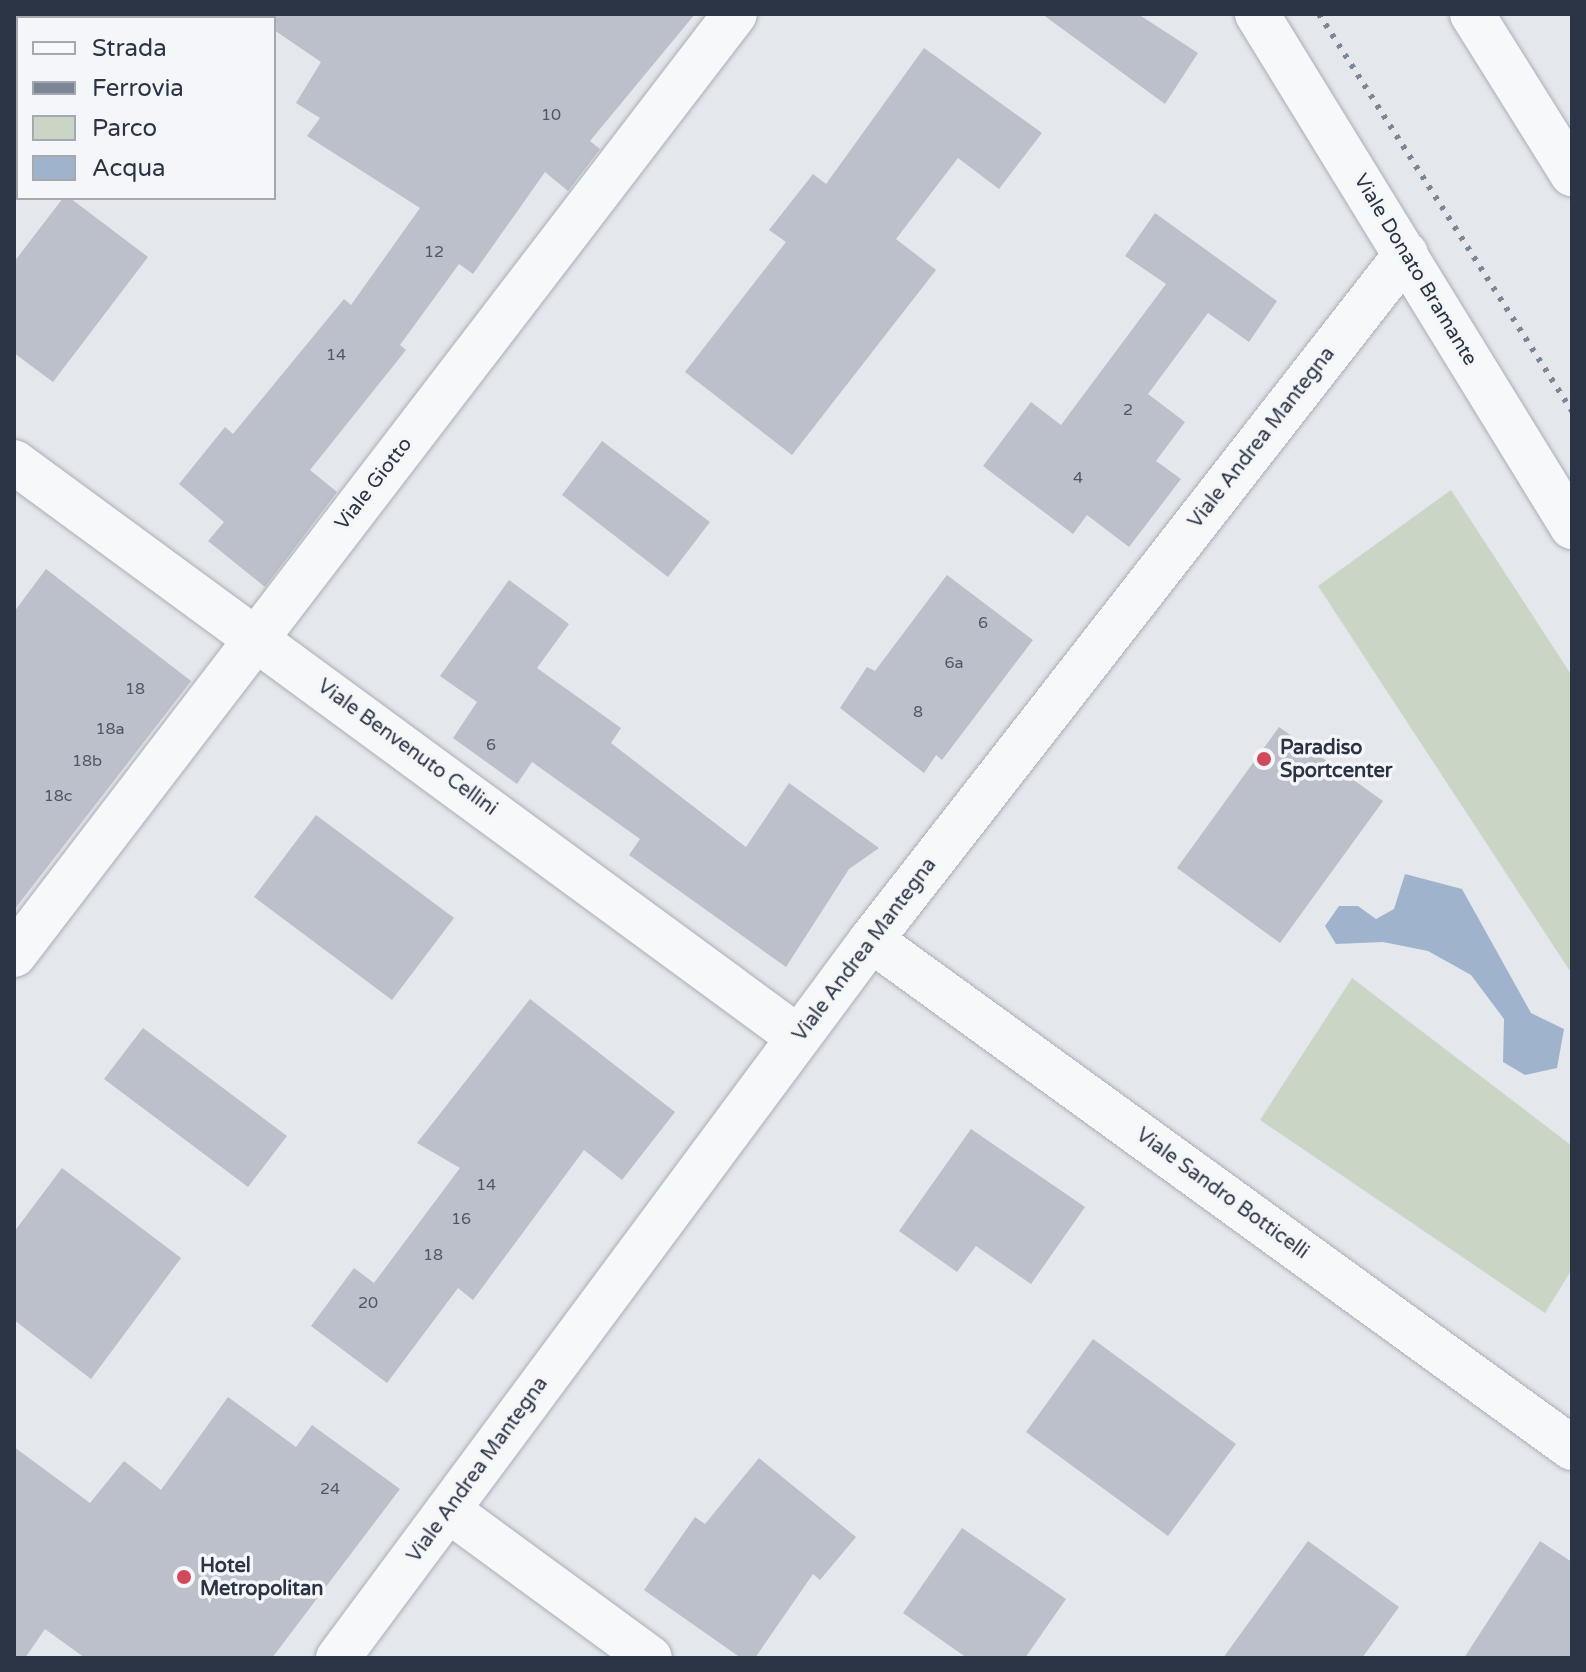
<!DOCTYPE html>
<style>
body{margin:0}
#map{position:relative;width:1586px;height:1672px;overflow:hidden;background:#e4e7ec;font-family:"Varela Round",sans-serif}
div>[style]{position:absolute}
.green>*{inset:0;background:#c9d6c5}
.water>*{inset:0;background:#9fb4cc}
.building>*{inset:0;background:#bbc0ca}
.roads{filter:drop-shadow(0 0 2px #a9aeb7) drop-shadow(0 0 2px #a9aeb7)}
.minor>*{height:44px;margin:-22px;padding:0 22px;transform-origin:22px;border-radius:22px;background:#f7f8fa}
.rail>*{height:6px;margin-top:-3px;transform-origin:0;background:repeating-linear-gradient(90deg,#7d8696 0 4px,transparent 0 12px)}
.dots>*{width:22px;height:22px;translate:-50% -50%;box-sizing:border-box;border:4px solid #f4f6f9;border-radius:50%}
span{translate:-50% -50%;white-space:nowrap;text-align:center;line-height:1.15;-webkit-text-stroke:7px #f4f6f9;paint-order:stroke}
.number-label{font-size:16px;color:#4f5766}
.number-label span{-webkit-text-stroke-width:0}
.street-label{font-size:20px;color:#2b3445}
.poi-label{font-size:20px;color:#2b3445;font-weight:700}
.left{translate:0 -50%;text-align:left}
.frame{position:absolute;inset:0;border:16px solid #2b3445;pointer-events:none}
.legend{position:absolute;left:16px;top:16px;width:260px;height:184px;box-sizing:border-box;background:#f4f6f9;border:2px solid #a4a8b1;margin:0;padding:10px 14px;list-style:none;font-size:24px;color:#2b3445}
.legend li{display:flex;align-items:center;gap:16px;height:40px}
.legend b{width:40px;border:2px solid #a4a8b1}
</style>
<div id="map">
<div class="green">
<div style="clip-path:polygon(1451px 490px,1572px 676px,1572px 974px,1318px 586px)"></div>
<div style="clip-path:polygon(1352px 978px,1572px 1146px,1572px 1269px,1545px 1313px,1260px 1120px)"></div>
</div>
<div class="water">
<div style="clip-path:polygon(1405px 874px,1462px 889px,1531px 1013px,1564px 1029px,1557px 1068px,1525px 1075px,1503px 1062px,1504px 1019px,1471px 975px,1428px 951px,1383px 942px,1336px 944px,1325px 926px,1339px 906px,1358px 906px,1376px 919px,1394px 909px)"></div>
</div>
<div class="building">
<div style="clip-path:polygon(251px 14px,695px 14px,590px 141px,600px 149px,568px 191px,545px 172px,473px 274px,459px 264px,400px 345px,406px 350px,310px 470px,337px 492px,265px 587px,208px 541px,224px 522px,179px 484px,225px 427px,233px 434px,344px 299px,351px 305px,420px 208px,307px 136px,320px 118px,296px 103px,321px 62px,274px 30px,274px 18px)"></div>
<div style="clip-path:polygon(1042px 14px,1138px 14px,1198px 53px,1165px 104px)"></div>
<div style="clip-path:polygon(924px 48px,1042px 133px,999px 189px,958px 158px,896px 239px,936px 270px,792px 455px,685px 372px,786px 242px,769px 230px,813px 174px,826px 184px)"></div>
<div style="clip-path:polygon(63px 198px,70px 198px,148px 257px,53px 382px,14px 353px,14px 262px)"></div>
<div style="clip-path:polygon(1155px 213px,1277px 301px,1249px 342px,1208px 313px,1148px 394px,1185px 422px,1156px 461px,1181px 479px,1129px 547px,1087px 515px,1073px 534px,983px 466px,1031px 402px,1061px 425px,1166px 284px,1125px 256px)"></div>
<div style="clip-path:polygon(602px 441px,710px 522px,668px 577px,562px 495px)"></div>
<div style="clip-path:polygon(46px 569px,191px 681px,14px 910px,14px 612px)"></div>
<div style="clip-path:polygon(947px 575px,1033px 640px,942px 760px,936px 755px,924px 773px,840px 708px,867px 667px,875px 671px)"></div>
<div style="clip-path:polygon(509px 580px,569px 624px,537px 668px,621px 728px,611px 743px,746px 847px,789px 783px,879px 848px,849px 869px,786px 967px,629px 855px,640px 839px,532px 762px,517px 784px,453px 738px,477px 702px,440px 676px)"></div>
<div style="clip-path:polygon(1279px 727px,1383px 801px,1280px 943px,1177px 868px)"></div>
<div style="clip-path:polygon(316px 815px,454px 918px,392px 1000px,254px 897px)"></div>
<div style="clip-path:polygon(530px 999px,675px 1112px,622px 1180px,584px 1150px,473px 1300px,458px 1288px,387px 1383px,311px 1326px,354px 1268px,374px 1283px,460px 1168px,417px 1143px)"></div>
<div style="clip-path:polygon(143px 1028px,287px 1136px,248px 1187px,104px 1079px)"></div>
<div style="clip-path:polygon(971px 1129px,1085px 1207px,1031px 1284px,976px 1246px,957px 1272px,899px 1231px)"></div>
<div style="clip-path:polygon(62px 1168px,181px 1258px,91px 1379px,14px 1320px,14px 1232px)"></div>
<div style="clip-path:polygon(1093px 1339px,1236px 1444px,1168px 1536px,1026px 1432px)"></div>
<div style="clip-path:polygon(228px 1397px,296px 1447px,312px 1425px,400px 1489px,272px 1658px,85px 1658px,45px 1629px,25px 1658px,14px 1658px,14px 1447px,90px 1503px,124px 1461px,161px 1490px)"></div>
<div style="clip-path:polygon(759px 1458px,856px 1537px,820px 1580px,813px 1574px,755px 1658px,741px 1658px,644px 1590px,695px 1517px,705px 1524px)"></div>
<div style="clip-path:polygon(962px 1528px,1066px 1599px,1025px 1658px,967px 1658px,903px 1613px)"></div>
<div style="clip-path:polygon(1308px 1541px,1399px 1607px,1362px 1658px,1223px 1658px)"></div>
<div style="clip-path:polygon(1540px 1541px,1572px 1562px,1572px 1658px,1464px 1658px)"></div>
</div>
<div class="roads">
<div class="minor">
<div style="left:1257px;top:14px;width:602px;rotate:58.45deg"></div>
<div style="left:1472px;top:14px;width:189px;rotate:58deg"></div>
<div style="left:14px;top:462px;width:972px;rotate:36.26deg"></div>
<div style="left:871px;top:940px;width:866px;rotate:35.93deg"></div>
<div style="left:14px;top:955px;width:1185px;rotate:-52.54deg"></div>
<div style="left:448px;top:1510px;width:250px;rotate:36.2deg"></div>
<div style="left:338px;top:1658px;width:894px;rotate:-53.41deg"></div>
<div style="left:871px;top:940px;width:870px;rotate:-52.05deg"></div>
</div>
</div>
<div class="rail">
<div style="left:1319px;top:14px;width:471px;rotate:57.5deg"></div>
</div>
<div class="dots">
<div style="left:1264px;top:759px;background:#d1495b"></div>
<div style="left:184px;top:1577px;background:#d1495b"></div>
</div>
<div class="number-label">
<span style="left:551px;top:115px">10</span>
<span style="left:434px;top:252px">12</span>
<span style="left:336px;top:355px">14</span>
<span style="left:1128px;top:410px">2</span>
<span style="left:1078px;top:478px">4</span>
<span style="left:983px;top:623px">6</span>
<span style="left:954px;top:663px">6a</span>
<span style="left:135px;top:689px">18</span>
<span style="left:918px;top:712px">8</span>
<span style="left:110px;top:729px">18a</span>
<span style="left:491px;top:745px">6</span>
<span style="left:87px;top:761px">18b</span>
<span style="left:58px;top:796px">18c</span>
<span style="left:486px;top:1185px">14</span>
<span style="left:461px;top:1219px">16</span>
<span style="left:433px;top:1255px">18</span>
<span style="left:368px;top:1303px">20</span>
<span style="left:330px;top:1489px">24</span>
</div>
<div class="street-label">
<span style="left:1415px;top:270px;rotate:59deg">Viale Donato Bramante</span>
<span style="left:1262px;top:438px;rotate:-52deg">Viale Andrea Mantegna</span>
<span style="left:374px;top:484px;rotate:-52deg">Viale Giotto</span>
<span style="left:407px;top:748px;rotate:36deg">Viale Benvenuto Cellini</span>
<span style="left:865px;top:950px;rotate:-53deg">Viale Andrea Mantegna</span>
<span style="left:1222px;top:1194px;rotate:36deg">Viale Sandro Botticelli</span>
<span style="left:478px;top:1470px;rotate:-54deg">Viale Andrea Mantegna</span>
</div>
<div class="poi-label">
<span class="left" style="left:1280px;top:760px">Paradiso<br>Sportcenter</span>
<span class="left" style="left:200px;top:1578px">Hotel<br>Metropolitan</span>
</div>
<div class="frame"></div>
<ul class="legend">
<li><b style="height:10px;background:#f7f8fa"></b>Strada</li>
<li><b style="height:10px;background:#7d8696"></b>Ferrovia</li>
<li><b style="height:22px;background:#c9d6c5"></b>Parco</li>
<li><b style="height:22px;background:#9fb4cc"></b>Acqua</li>
</ul>
</div>
